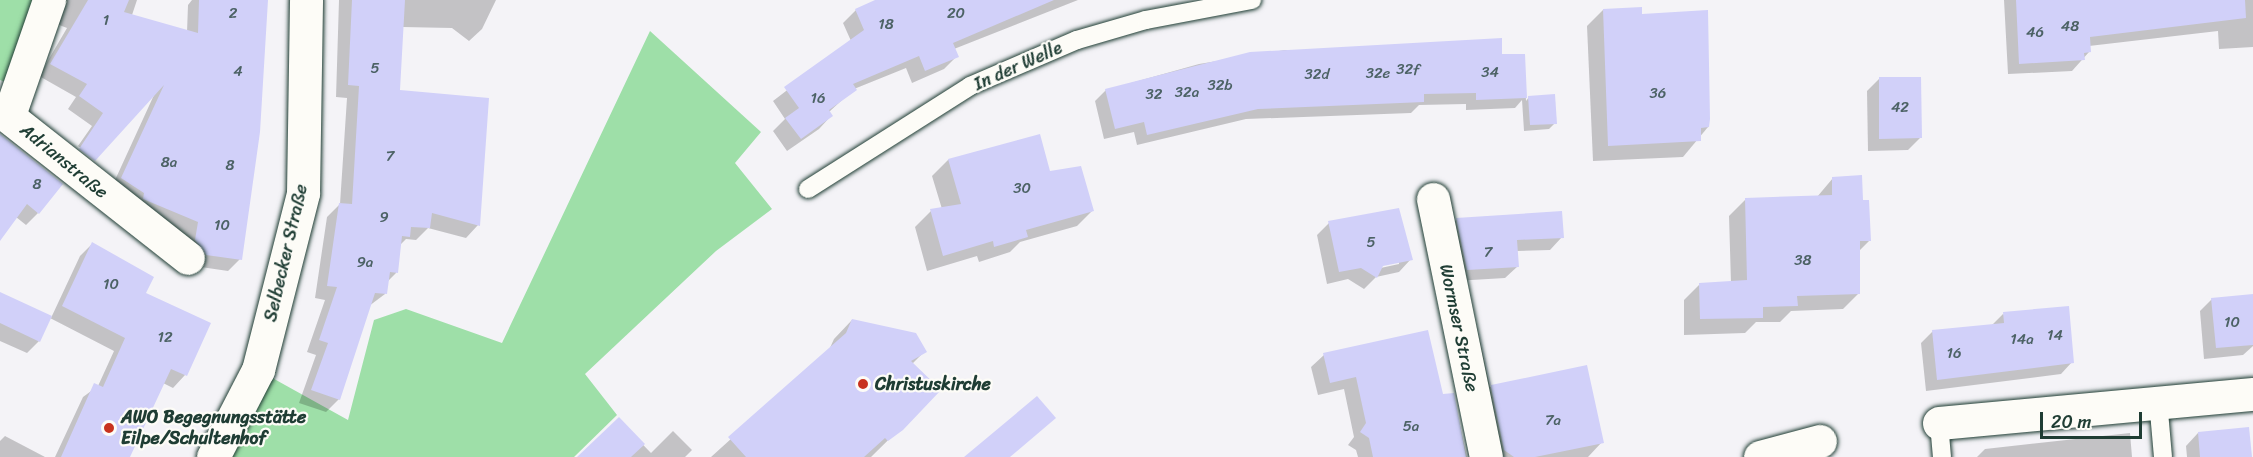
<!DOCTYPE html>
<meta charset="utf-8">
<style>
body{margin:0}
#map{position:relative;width:2253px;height:457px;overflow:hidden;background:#f4f3f7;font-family:Sriracha,sans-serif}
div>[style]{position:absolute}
.green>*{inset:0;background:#9edfa8}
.shadow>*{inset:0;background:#0003}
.building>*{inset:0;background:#d1d0f9}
.roads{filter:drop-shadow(0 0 2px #1f3d34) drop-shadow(0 0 2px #1f3d34)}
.lane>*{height:18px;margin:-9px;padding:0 9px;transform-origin:9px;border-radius:9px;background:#fdfcf7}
.street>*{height:33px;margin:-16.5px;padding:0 16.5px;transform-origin:16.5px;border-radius:16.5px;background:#fdfcf7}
.secondary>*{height:33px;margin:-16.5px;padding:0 16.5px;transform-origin:16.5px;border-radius:16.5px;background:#fdfcf7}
.dots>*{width:16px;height:16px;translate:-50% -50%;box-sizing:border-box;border:3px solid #fdfcf7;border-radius:50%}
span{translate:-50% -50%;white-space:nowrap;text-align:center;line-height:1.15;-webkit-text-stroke:4.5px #fdfcf7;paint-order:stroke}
.number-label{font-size:15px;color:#4c6265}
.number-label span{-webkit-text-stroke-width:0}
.street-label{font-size:18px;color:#1f3d34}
.poi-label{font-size:18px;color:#1f3d34;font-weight:700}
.left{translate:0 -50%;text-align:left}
.scale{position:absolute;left:2040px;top:412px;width:102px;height:27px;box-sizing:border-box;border:3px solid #1f3d34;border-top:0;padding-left:8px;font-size:18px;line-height:21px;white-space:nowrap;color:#1f3d34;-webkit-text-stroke:4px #fdfcf7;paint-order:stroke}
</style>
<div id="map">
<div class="green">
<div style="clip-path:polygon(0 0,43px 0,8px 83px,0 80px)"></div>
<div style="clip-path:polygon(650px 31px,761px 132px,735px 163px,772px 209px,716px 251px,585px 374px,617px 415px,574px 457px,213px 457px,258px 370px,348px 420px,374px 320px,406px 309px,502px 343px)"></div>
</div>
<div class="shadow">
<div style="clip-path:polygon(62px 0,137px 0,132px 15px,187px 32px,188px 5px,192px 0,265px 0,240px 259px,228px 271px,194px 266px,184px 253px,186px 235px,132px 211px,110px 191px,154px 95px,95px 159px,78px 146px,92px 126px,68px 109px,76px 97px,39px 76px,67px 28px,54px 23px)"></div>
<div style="clip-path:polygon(339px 0,496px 0,482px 29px,469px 41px,452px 28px,402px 27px,399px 92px,478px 225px,466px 238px,428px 228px,416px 240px,406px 239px,399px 246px,396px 273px,387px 282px,385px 294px,369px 306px,339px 399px,326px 412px,299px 403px,316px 355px,307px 352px,325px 300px,315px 298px,327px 217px,340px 204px,347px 98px,336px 97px)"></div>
<div style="clip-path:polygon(879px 0,1078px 0,954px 49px,957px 56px,944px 69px,912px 83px,906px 68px,854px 89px,829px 112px,831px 116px,819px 129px,787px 151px,773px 131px,785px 119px,773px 101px,851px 41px,843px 23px,856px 10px)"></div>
<div style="clip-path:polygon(2004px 0,2253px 0,2253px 47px,2219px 49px,2218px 31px,2089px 46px,2089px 52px,2072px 71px,2008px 74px)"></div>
<div style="clip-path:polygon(1603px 10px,1641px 15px,1708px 127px,1683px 157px,1593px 161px,1587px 26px)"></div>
<div style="clip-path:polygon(1285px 50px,1524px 55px,1526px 101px,1529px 97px,1555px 123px,1549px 129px,1524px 131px,1522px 100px,1515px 108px,1466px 110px,1466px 104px,1419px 105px,1411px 113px,1246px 119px,1137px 145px,1134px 132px,1104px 139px,1095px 101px,1106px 90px,1199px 64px)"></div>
<div style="clip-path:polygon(1879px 79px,1920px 138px,1908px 150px,1868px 151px,1867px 91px)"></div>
<div style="clip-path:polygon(0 136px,38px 213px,26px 225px,16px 217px,0 230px)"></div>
<div style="clip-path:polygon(1039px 136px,1049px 172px,1093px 210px,1077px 226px,1020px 242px,1010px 252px,979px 262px,977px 256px,927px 271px,915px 227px,931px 211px,942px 209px,932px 176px,948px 160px)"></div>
<div style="clip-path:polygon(1833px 178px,1862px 201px,1870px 240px,1858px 252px,1859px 293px,1843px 309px,1791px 311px,1780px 322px,1756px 322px,1745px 333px,1684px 335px,1684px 300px,1700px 284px,1731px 283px,1729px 216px,1745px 200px,1817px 197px)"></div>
<div style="clip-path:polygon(1457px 219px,1562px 237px,1550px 250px,1517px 251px,1518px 266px,1505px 278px,1455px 281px,1445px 231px)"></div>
<div style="clip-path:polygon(evenodd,1329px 223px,1411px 259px,1399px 272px,1376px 277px,1364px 289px,1348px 279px,1327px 284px,1317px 235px,1329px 223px,1399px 261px,1399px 264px,1376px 269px,1376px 267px,1399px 261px)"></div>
<div style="clip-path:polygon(92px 244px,144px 294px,209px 324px,185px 375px,173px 388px,163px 383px,129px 457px,55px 457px,83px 397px,98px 386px,114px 351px,50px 318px,39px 341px,27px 353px,0 341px,0 294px,51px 318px,80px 256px)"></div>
<div style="clip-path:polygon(2253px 295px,2253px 346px,2243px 355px,2204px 359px,2200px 311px,2212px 299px)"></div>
<div style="clip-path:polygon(2003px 314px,2072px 362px,2061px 374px,1926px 391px,1921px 343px,1933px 331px,1992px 325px)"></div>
<div style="clip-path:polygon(852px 320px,925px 351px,912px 364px,939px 390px,871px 457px,711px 457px,829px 350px,834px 339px)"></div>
<div style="clip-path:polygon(1476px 323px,1490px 387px,1586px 366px,1602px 442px,1588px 457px,1500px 457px,1462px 336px)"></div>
<div style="clip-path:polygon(1324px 355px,1442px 396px,1453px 394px,1467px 457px,1358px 457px,1356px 450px,1348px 445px,1354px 437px,1344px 389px,1318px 395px,1311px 367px)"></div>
<div style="clip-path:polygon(619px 420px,651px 453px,673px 431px,692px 450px,685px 457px,579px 457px)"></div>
<div style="clip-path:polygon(2130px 433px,2132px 457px,1977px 457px,1985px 449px)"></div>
<div style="clip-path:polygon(2198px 433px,2250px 457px,2187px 457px,2186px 446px)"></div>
<div style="clip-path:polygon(5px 436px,45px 457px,0 457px,0 441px)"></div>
</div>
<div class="building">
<div style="clip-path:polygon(88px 0,129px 0,124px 12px,198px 33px,199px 0,268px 0,260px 132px,242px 260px,206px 255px,195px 240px,198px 222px,143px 199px,144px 193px,121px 178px,164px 85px,95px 161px,79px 149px,103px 113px,79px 96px,87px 84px,50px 64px)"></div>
<div style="clip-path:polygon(352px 0,405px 0,400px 90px,489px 98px,480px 226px,432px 213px,430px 228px,411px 227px,410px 237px,402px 236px,398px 273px,390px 272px,387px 294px,375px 293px,340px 400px,311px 390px,328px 343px,319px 340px,337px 287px,327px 286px,339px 203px,352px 204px,359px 86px,348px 85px)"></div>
<div style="clip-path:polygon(875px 0,1054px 0,953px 43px,959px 57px,939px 65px,925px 71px,919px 56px,853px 84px,857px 90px,829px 110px,833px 116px,801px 139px,785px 118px,799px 108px,784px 87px,864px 30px,855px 9px)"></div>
<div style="clip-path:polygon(2016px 0,2245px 0,2246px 18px,2090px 37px,2091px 52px,2084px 53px,2085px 60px,2019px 64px)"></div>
<div style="clip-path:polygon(1642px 7px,1642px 14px,1708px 10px,1710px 119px,1709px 127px,1701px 128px,1701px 141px,1608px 146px,1603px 9px)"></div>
<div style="clip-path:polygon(1502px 38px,1502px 54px,1525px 54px,1527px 98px,1476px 100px,1476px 93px,1424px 94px,1424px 102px,1258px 109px,1147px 135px,1144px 122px,1115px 129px,1105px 89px,1250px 52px)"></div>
<div style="clip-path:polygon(1879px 77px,1921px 77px,1922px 138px,1879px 139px)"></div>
<div style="clip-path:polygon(1555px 94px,1557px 124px,1530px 125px,1528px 96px)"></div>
<div style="clip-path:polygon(0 134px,63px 184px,39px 214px,27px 204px,0 241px)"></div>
<div style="clip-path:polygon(1040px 134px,1050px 171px,1081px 166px,1094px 211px,1026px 230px,1028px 237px,994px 247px,993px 241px,943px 256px,930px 209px,961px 204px,948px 159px)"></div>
<div style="clip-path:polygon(1862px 175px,1863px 200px,1869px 200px,1871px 241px,1860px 241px,1860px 294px,1797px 296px,1798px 306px,1763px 307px,1763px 318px,1700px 319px,1699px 283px,1747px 280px,1745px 198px,1832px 195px,1832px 177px)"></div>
<div style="clip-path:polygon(1399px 208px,1413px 260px,1383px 266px,1377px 278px,1361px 268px,1339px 272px,1328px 221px)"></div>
<div style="clip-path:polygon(1562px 211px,1564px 238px,1517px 240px,1519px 267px,1467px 270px,1456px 218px)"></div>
<div style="clip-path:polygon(92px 242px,154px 277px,146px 293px,211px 323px,187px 376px,171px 369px,130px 457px,61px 457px,94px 383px,103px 387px,125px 338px,62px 306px)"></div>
<div style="clip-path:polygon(0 292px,52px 316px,40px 342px,0 323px)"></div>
<div style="clip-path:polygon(2253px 294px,2253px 345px,2216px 348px,2211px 298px)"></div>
<div style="clip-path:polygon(2069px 306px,2074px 363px,1937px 380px,1932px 330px,2004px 323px,2003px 312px)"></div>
<div style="clip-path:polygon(852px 319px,916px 333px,927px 352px,911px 361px,941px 390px,903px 430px,888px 441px,885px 438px,864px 457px,746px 457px,728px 437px,846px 333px)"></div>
<div style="clip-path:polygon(1477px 320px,1491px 385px,1587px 365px,1604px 443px,1535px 457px,1514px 457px,1504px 450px)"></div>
<div style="clip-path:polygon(1428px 330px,1443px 394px,1454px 393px,1466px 457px,1373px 457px,1369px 438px,1360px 432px,1366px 423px,1356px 377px,1330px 383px,1323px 353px)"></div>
<div style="clip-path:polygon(1037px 396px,1056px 418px,1010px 457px,964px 457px)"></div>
<div style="clip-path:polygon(619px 417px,645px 444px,631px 457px,577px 457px)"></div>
<div style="clip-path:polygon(2249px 427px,2252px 457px,2200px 457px,2198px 432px)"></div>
</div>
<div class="roads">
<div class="lane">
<div style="left:808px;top:189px;width:192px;rotate:-32.4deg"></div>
<div style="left:970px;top:86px;width:116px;rotate:-23.3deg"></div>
<div style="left:1077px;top:40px;width:72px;rotate:-16.2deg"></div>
<div style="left:1146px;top:20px;width:108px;rotate:-10.7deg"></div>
<div style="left:2158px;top:400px;width:57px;rotate:85deg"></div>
<div style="left:1939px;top:423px;width:34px;rotate:85deg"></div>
</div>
<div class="street">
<div style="left:0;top:110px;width:239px;rotate:38.2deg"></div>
<div style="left:9px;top:115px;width:122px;rotate:-70.8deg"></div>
<div style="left:1433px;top:199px;width:263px;rotate:78.4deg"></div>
<div style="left:1939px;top:423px;width:315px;rotate:-5.3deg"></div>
<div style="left:1760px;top:457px;width:62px;rotate:-14.9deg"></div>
</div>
<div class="secondary">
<div style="left:213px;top:457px;width:98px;rotate:-62.7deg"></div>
<div style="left:258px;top:370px;width:183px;rotate:-75.7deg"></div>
<div style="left:303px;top:193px;width:193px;rotate:-89.1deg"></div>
</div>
</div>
<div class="dots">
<div style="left:863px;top:384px;background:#c8321e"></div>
<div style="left:109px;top:428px;background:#c8321e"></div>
</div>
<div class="number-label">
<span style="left:233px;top:14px">2</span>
<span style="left:956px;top:14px">20</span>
<span style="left:106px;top:21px">1</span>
<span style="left:886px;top:25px">18</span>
<span style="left:2070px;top:27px">48</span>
<span style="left:2035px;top:33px">46</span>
<span style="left:375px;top:69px">5</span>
<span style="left:1408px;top:70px">32f</span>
<span style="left:238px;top:72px">4</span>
<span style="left:1490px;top:73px">34</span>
<span style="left:1378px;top:74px">32e</span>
<span style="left:1317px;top:75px">32d</span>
<span style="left:1220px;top:86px">32b</span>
<span style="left:1187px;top:93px">32a</span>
<span style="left:1658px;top:94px">36</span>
<span style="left:1154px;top:95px">32</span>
<span style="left:818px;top:99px">16</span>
<span style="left:1900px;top:108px">42</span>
<span style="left:390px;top:157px">7</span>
<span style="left:169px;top:163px">8a</span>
<span style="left:230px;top:166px">8</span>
<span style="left:37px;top:185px">8</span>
<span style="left:1022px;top:189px">30</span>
<span style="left:384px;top:218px">9</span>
<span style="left:222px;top:226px">10</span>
<span style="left:1371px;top:243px">5</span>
<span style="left:1488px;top:253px">7</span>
<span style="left:1803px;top:261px">38</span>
<span style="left:365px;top:263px">9a</span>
<span style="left:111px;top:285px">10</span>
<span style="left:2232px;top:323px">10</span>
<span style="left:2055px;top:336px">14</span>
<span style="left:165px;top:338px">12</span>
<span style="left:2022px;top:340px">14a</span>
<span style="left:1954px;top:354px">16</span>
<span style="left:1553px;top:421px">7a</span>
<span style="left:1411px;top:427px">5a</span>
</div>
<div class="street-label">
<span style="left:1018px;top:66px;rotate:-24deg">In der Welle</span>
<span style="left:64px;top:161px;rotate:39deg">Adrianstraße</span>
<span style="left:286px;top:253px;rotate:-77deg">Selbecker Straße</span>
<span style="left:1459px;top:328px;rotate:78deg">Wormser Straße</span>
</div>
<div class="poi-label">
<span class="left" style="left:875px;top:384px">Christuskirche</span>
<span class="left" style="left:121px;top:428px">AWO Begegnungsstätte<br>Eilpe/Schultenhof</span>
</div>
<div class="scale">20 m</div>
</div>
